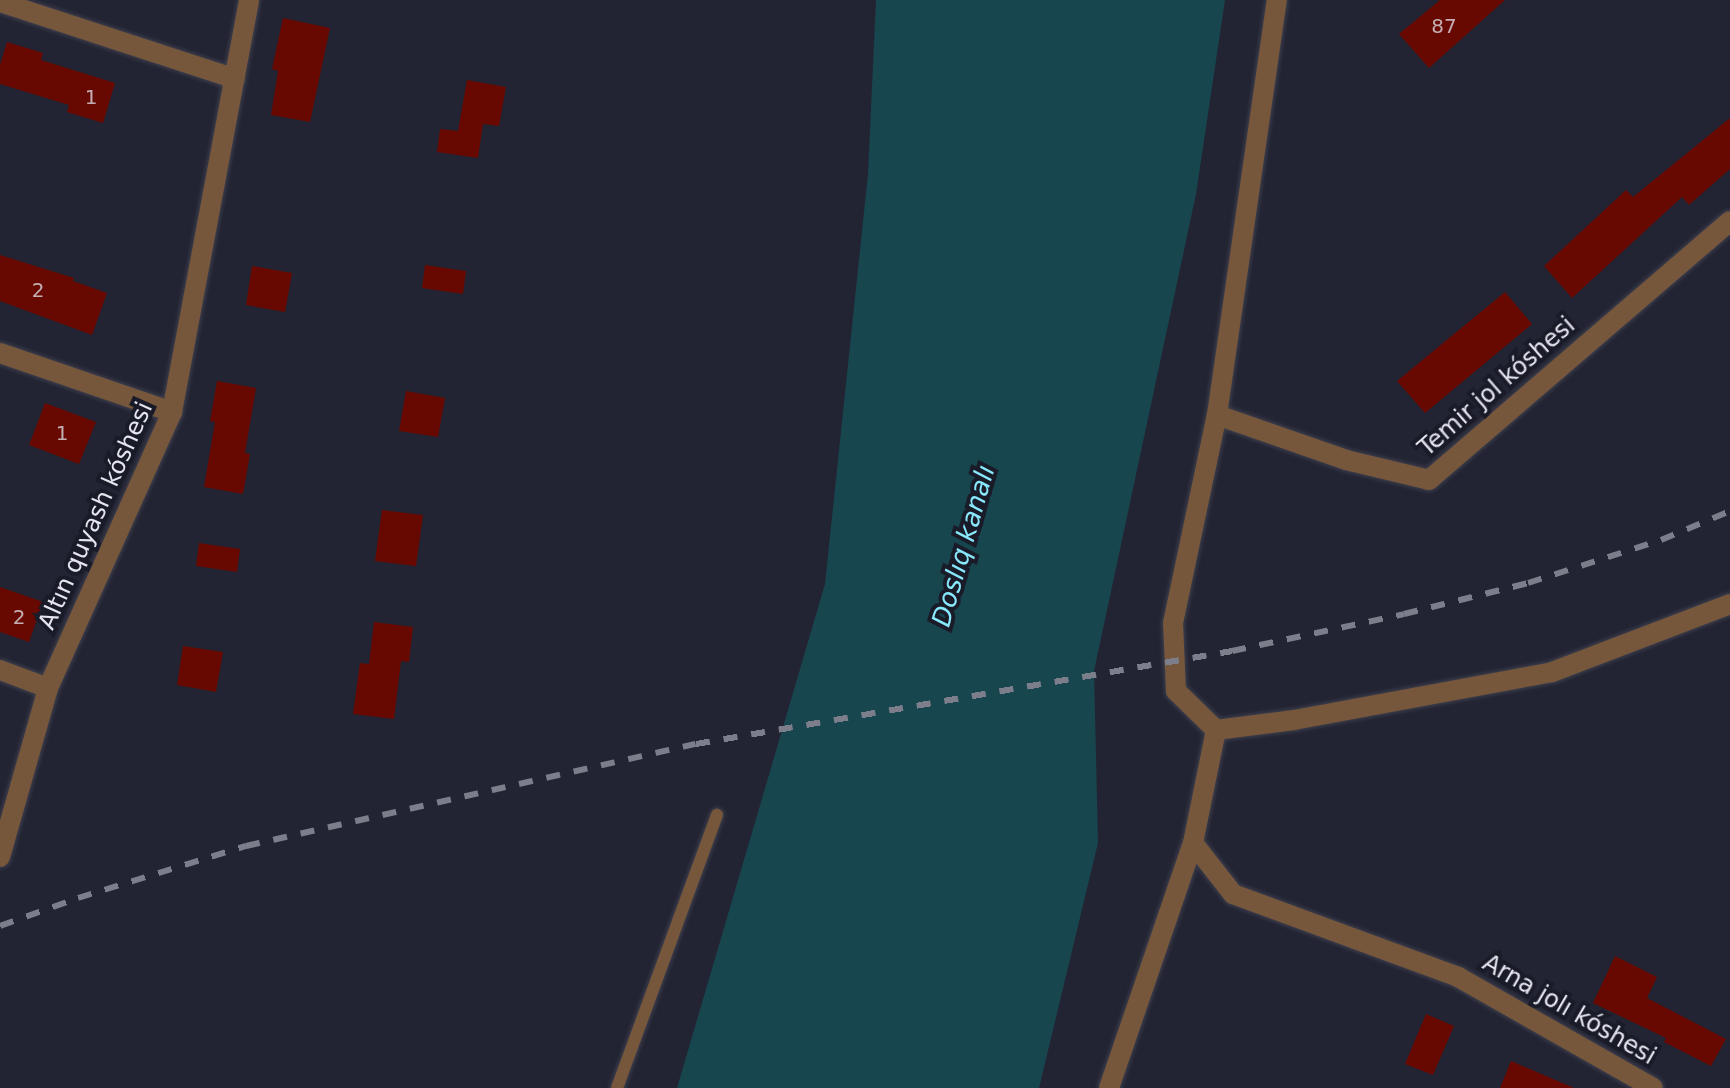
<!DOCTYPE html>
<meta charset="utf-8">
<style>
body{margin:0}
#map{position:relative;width:1730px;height:1088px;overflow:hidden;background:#232433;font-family:"DejaVu Sans",sans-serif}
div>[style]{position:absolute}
.water>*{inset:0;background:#18464f}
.building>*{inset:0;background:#670900}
.roads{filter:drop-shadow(0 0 2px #3e3f4d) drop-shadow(0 0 2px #3e3f4d)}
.lane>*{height:12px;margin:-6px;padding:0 6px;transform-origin:6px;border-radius:6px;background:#76573c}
.street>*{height:20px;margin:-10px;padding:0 10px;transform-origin:10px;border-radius:10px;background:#76573c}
.rail>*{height:6px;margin-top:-3px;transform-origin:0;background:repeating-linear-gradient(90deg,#7d7e8b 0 14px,transparent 0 28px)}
span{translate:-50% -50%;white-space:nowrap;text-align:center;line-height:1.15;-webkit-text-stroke:8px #1a1b29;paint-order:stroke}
.number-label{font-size:20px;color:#c5aeb3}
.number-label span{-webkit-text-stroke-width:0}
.street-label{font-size:24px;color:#e4e5ef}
.water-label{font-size:26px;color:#89e9fc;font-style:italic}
</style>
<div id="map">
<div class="water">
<div style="clip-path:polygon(876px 0,1225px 0,1196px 194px,1094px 671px,1098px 843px,1039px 1088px,677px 1088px,825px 584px,868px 174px)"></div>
</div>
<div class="building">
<div style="clip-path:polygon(1440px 0,1505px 0,1429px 68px,1399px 34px)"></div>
<div style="clip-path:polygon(283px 18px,330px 28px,310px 122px,271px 115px,278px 71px,272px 69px)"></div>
<div style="clip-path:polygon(7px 42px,43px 53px,41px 60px,115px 83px,103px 123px,67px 112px,69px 105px,0 84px,0 65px)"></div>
<div style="clip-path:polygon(467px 80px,506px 87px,499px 126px,483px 124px,478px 158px,437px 152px,440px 129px,458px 131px)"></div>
<div style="clip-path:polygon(1730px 118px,1730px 169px,1689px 205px,1682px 197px,1572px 298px,1544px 266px,1626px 190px,1633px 197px)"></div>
<div style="clip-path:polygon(0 255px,74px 278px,73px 281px,107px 293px,92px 335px,0 301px)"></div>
<div style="clip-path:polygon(425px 265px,466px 271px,463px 294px,422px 288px)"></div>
<div style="clip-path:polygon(252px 266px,292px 273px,285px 312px,246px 305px)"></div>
<div style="clip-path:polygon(1505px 292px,1532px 324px,1425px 413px,1397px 381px)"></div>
<div style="clip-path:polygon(217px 381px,256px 388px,245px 453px,250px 454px,243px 494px,204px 487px,215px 422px,210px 421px)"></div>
<div style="clip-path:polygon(406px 391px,445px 398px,438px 437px,399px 431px)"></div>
<div style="clip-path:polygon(45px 403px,96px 422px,79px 464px,29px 445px)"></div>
<div style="clip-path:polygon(382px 510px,423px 515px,416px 566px,375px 561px)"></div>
<div style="clip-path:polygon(199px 543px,240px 549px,237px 572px,196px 566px)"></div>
<div style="clip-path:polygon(0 587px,43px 602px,29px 642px,0 632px)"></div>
<div style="clip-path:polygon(374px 622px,413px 627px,409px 662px,401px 661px,394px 719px,353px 714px,360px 663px,369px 664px)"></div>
<div style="clip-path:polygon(183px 646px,223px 652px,216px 692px,177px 685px)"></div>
<div style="clip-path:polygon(1615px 956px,1657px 977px,1647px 998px,1726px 1039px,1711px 1066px,1664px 1042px,1666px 1038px,1593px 1003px)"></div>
<div style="clip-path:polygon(1426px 1014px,1454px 1026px,1433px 1075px,1405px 1064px)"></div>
<div style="clip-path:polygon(1511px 1061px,1574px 1088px,1500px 1088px)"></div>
</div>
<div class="roads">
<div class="lane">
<div style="left:617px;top:1088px;width:291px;rotate:-69.9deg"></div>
</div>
<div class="street">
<div style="left:0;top:2px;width:247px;rotate:18.1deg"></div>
<div style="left:0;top:353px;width:182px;rotate:18.9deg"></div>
<div style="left:1217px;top:415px;width:137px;rotate:19.2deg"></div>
<div style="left:1346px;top:460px;width:85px;rotate:13.5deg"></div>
<div style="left:1429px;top:480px;width:397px;rotate:-40.7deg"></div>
<div style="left:0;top:670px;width:51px;rotate:20.6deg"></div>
<div style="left:1216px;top:730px;width:56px;rotate:-135.7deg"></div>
<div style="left:1176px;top:691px;width:68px;rotate:-92.5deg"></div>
<div style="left:1173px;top:623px;width:213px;rotate:-78.1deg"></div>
<div style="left:1217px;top:415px;width:419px;rotate:-81.8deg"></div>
<div style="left:1216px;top:730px;width:79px;rotate:-7.3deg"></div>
<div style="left:1294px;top:720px;width:262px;rotate:-10.5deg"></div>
<div style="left:1552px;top:672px;width:191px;rotate:-20.9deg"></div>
<div style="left:1193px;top:843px;width:65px;rotate:51.9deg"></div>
<div style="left:1233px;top:894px;width:240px;rotate:20.2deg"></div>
<div style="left:1458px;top:977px;width:224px;rotate:29.6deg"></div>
<div style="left:0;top:857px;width:176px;rotate:-74.1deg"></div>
<div style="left:48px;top:688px;width:303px;rotate:-65.8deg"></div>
<div style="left:172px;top:412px;width:419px;rotate:-79.4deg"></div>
<div style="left:1109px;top:1088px;width:259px;rotate:-71.1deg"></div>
<div style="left:1193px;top:843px;width:115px;rotate:-78.5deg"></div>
</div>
</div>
<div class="rail">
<div style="left:0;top:926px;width:83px;rotate:-19.7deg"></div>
<div style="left:78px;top:898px;width:176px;rotate:-17.2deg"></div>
<div style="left:246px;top:846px;width:461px;rotate:-12.8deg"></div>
<div style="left:696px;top:744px;width:544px;rotate:-9.84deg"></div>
<div style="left:1232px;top:651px;width:176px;rotate:-12.1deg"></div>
<div style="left:1404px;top:614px;width:128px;rotate:-14deg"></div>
<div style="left:1528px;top:583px;width:140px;rotate:-17.9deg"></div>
<div style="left:1661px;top:540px;width:75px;rotate:-22.8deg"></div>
</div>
<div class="number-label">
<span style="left:1444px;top:26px">87</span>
<span style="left:91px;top:97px">1</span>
<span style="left:38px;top:290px">2</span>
<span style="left:62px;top:433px">1</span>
<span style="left:19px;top:617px">2</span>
</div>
<div class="street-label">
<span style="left:1497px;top:387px;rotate:-41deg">Temir jol kóshesi</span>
<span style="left:96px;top:516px;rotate:-66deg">Altın quyash kóshesi</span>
<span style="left:1569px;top:1010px;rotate:30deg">Arna jolı kóshesi</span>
</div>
<div class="water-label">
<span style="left:964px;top:546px;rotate:-74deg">Doslıq kanalı</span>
</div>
</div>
